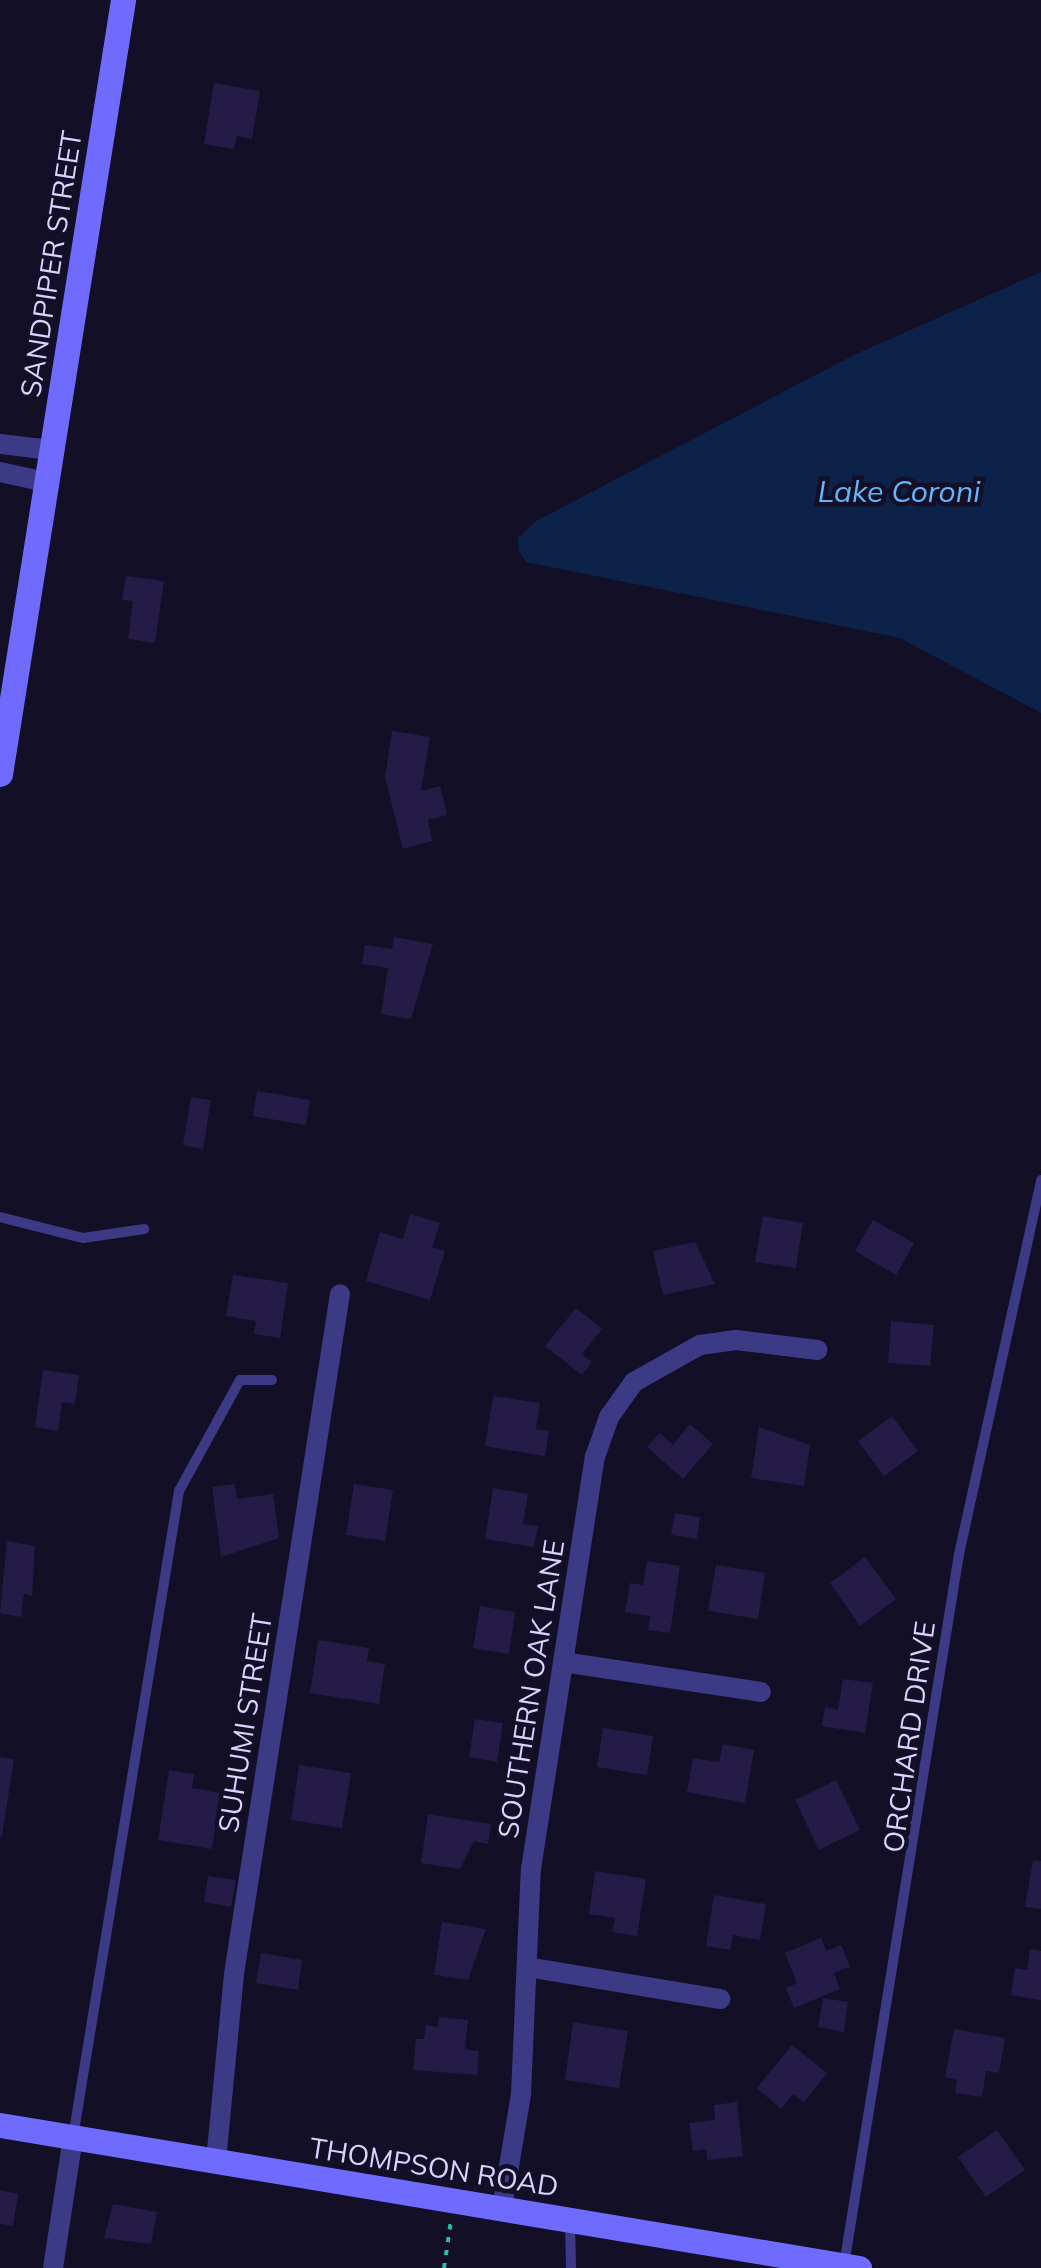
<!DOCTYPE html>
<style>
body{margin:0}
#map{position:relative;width:1041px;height:2268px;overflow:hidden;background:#130f26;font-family:Mulish,sans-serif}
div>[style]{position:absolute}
.water>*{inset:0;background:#0c2248}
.building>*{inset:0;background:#241b47}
.path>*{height:4px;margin-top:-2px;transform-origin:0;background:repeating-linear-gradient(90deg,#2fb8b0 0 5px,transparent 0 13px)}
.lane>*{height:10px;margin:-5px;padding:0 5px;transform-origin:5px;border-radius:5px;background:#3d3a85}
.street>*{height:20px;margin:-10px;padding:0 10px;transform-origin:10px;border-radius:10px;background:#3d3a85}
.secondary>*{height:25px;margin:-12.5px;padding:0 12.5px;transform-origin:12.5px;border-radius:12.5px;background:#6f6bff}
span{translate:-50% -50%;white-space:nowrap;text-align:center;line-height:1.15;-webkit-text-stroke:9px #130f26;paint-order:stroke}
.street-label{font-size:28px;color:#d9d4ff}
.water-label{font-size:30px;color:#62b6ff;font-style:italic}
</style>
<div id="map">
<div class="water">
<div style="clip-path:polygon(1041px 272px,1041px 713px,900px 638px,526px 562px,519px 551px,518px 538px,536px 521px,856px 354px)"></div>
</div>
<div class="building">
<div style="clip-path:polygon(214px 83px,260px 91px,252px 139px,237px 136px,234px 149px,204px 144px)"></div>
<div style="clip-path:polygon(126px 576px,164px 581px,155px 643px,128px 639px,133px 601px,122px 600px)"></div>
<div style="clip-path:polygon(392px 731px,430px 737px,421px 791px,440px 786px,447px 815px,428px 820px,432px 841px,403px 849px,385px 777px)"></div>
<div style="clip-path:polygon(394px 937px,433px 944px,411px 1019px,381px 1014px,388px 968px,362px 964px,365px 945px,392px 949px)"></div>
<div style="clip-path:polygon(257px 1091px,310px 1100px,306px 1125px,253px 1116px)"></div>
<div style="clip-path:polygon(191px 1097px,211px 1100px,203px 1149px,183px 1145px)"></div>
<div style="clip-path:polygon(410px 1214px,440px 1223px,432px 1247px,445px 1251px,430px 1300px,366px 1281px,380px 1232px,403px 1239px)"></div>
<div style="clip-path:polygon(763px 1216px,803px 1223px,796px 1268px,755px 1262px)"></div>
<div style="clip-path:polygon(873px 1220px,914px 1243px,896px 1275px,855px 1251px)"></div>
<div style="clip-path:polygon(695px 1242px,715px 1284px,663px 1295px,653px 1251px)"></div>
<div style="clip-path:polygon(233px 1275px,288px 1283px,280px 1338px,254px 1334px,256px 1321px,226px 1316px)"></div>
<div style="clip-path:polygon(576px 1308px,602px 1329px,582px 1354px,592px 1362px,582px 1375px,545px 1346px)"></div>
<div style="clip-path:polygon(891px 1321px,934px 1325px,930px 1366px,888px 1363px)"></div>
<div style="clip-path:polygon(43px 1370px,79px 1375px,75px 1404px,62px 1402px,58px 1431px,35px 1427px)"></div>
<div style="clip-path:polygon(493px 1396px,540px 1403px,536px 1429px,549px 1431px,545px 1456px,485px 1446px)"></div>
<div style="clip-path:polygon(892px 1416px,918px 1451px,884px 1476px,858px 1441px)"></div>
<div style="clip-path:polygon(690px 1424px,713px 1444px,683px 1479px,647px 1447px,660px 1433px,673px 1445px)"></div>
<div style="clip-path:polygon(759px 1427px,810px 1445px,804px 1486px,751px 1478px)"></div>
<div style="clip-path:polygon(235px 1484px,237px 1499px,273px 1494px,279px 1538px,221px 1557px,212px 1487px)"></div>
<div style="clip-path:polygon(354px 1484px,393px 1490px,385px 1541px,346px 1535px)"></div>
<div style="clip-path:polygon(493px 1488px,528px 1494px,523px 1524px,538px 1526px,534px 1547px,485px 1539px)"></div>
<div style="clip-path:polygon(675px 1513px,700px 1517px,697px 1539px,671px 1535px)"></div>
<div style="clip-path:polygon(7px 1541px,35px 1546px,32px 1596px,24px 1594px,21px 1617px,0 1613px)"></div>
<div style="clip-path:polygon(865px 1557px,896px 1599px,860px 1626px,830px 1583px)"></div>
<div style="clip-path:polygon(647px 1561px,680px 1566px,670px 1633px,648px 1630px,650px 1616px,625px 1612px,630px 1583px,643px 1585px)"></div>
<div style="clip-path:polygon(716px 1565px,765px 1573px,758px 1619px,708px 1611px)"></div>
<div style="clip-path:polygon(480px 1606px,515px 1612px,509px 1654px,473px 1648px)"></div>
<div style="clip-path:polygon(318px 1640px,369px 1648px,367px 1661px,385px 1664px,379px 1704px,310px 1693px)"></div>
<div style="clip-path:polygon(843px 1679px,873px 1683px,865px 1733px,822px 1726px,825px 1707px,838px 1710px)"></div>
<div style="clip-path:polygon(475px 1719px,503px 1723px,497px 1762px,469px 1757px)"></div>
<div style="clip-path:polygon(603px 1728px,653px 1736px,647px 1775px,597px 1767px)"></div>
<div style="clip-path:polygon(723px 1744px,754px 1750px,745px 1803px,687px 1792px,693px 1758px,719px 1762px)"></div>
<div style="clip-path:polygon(0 1757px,14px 1759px,2px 1836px,0 1836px)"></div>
<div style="clip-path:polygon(299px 1765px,351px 1773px,342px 1828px,291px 1820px)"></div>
<div style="clip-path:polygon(169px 1770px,194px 1774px,192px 1788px,220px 1793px,212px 1849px,158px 1840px)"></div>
<div style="clip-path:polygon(836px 1780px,860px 1830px,819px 1850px,795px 1800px)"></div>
<div style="clip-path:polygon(428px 1814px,491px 1824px,488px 1844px,474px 1841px,460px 1869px,421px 1863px)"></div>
<div style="clip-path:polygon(1033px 1860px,1041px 1861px,1041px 1909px,1025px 1907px)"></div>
<div style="clip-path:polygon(595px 1871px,646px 1879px,637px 1936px,612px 1932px,615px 1918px,589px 1914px)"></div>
<div style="clip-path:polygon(208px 1876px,236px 1880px,231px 1907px,204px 1902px)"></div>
<div style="clip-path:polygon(714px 1895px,766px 1904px,760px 1940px,733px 1935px,730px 1950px,706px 1946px)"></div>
<div style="clip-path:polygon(442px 1922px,486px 1929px,468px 1980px,434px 1975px)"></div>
<div style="clip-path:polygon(821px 1938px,826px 1951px,841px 1945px,850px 1967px,834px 1973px,840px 1989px,794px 2008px,786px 1988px,797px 1983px,785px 1953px)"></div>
<div style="clip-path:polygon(1030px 1949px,1041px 1951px,1041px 2000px,1011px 1995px,1015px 1968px,1027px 1970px)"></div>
<div style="clip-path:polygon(261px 1953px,302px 1960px,298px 1990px,256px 1983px)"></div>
<div style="clip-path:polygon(823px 1998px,848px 2002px,844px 2032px,818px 2027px)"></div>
<div style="clip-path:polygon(439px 2017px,468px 2020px,465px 2049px,479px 2051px,477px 2075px,413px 2070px,416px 2039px,424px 2039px,426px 2025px,438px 2027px)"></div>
<div style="clip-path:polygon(573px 2022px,628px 2031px,619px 2088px,565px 2080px)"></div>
<div style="clip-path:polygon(954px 2029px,1005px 2038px,999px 2073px,986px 2071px,982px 2097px,955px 2093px,957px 2080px,945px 2077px)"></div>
<div style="clip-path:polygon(792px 2045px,827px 2073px,804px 2102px,793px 2094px,781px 2109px,757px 2088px)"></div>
<div style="clip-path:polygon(737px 2102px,743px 2156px,707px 2160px,706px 2149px,693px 2151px,689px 2123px,715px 2120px,714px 2105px)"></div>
<div style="clip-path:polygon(997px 2130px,1025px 2170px,986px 2197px,958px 2157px)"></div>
<div style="clip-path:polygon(0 2190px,18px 2194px,13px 2226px,0 2224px)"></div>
<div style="clip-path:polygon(113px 2204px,157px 2212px,151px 2244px,104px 2238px)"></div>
</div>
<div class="path">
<div style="left:444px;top:2268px;width:49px;rotate:-81.7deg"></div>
</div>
<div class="lane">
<div style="left:0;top:1217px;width:86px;rotate:14.2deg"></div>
<div style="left:83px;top:1238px;width:62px;rotate:-8.4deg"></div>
<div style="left:73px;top:2137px;width:655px;rotate:-80.68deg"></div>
<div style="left:179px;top:1491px;width:127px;rotate:-61.2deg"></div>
<div style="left:240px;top:1380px;width:32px"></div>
<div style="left:570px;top:2220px;width:48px;rotate:88.8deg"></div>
<div style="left:844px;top:2265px;width:720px;rotate:-80.81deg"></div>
<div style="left:959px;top:1554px;width:383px;rotate:-77.6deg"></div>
</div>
<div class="street">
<div style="left:0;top:444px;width:51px;rotate:6.7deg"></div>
<div style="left:0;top:472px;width:47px;rotate:12.3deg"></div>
<div style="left:563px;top:1662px;width:200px;rotate:8.6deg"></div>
<div style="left:527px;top:1967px;width:196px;rotate:9.4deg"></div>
<div style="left:216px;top:2161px;width:188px;rotate:-84.5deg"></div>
<div style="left:234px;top:1974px;width:688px;rotate:-81.14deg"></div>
<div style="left:502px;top:2208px;width:116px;rotate:-80.5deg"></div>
<div style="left:521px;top:2094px;width:225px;rotate:-87.5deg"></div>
<div style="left:531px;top:1869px;width:417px;rotate:-81.2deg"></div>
<div style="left:595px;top:1457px;width:42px;rotate:-70.7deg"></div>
<div style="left:609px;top:1417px;width:43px;rotate:-54.5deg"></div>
<div style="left:634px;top:1382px;width:76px;rotate:-29.3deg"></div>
<div style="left:700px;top:1345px;width:36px;rotate:-8deg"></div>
<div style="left:736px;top:1340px;width:82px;rotate:7deg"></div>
<div style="left:53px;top:2268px;width:133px;rotate:-81.3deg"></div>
</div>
<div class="secondary">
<div style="left:0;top:774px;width:784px;rotate:-80.97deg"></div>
<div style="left:0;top:2125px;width:871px;rotate:9.45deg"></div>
</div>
<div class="street-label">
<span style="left:51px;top:264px;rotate:-81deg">SANDPIPER STREET</span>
<span style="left:531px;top:1689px;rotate:-81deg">SOUTHERN OAK LANE</span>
<span style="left:245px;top:1723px;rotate:-81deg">SUHUMI STREET</span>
<span style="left:909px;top:1737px;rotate:-82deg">ORCHARD DRIVE</span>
<span style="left:434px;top:2167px;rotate:9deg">THOMPSON ROAD</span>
</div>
<div class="water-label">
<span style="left:899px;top:491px">Lake Coroni</span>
</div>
</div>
